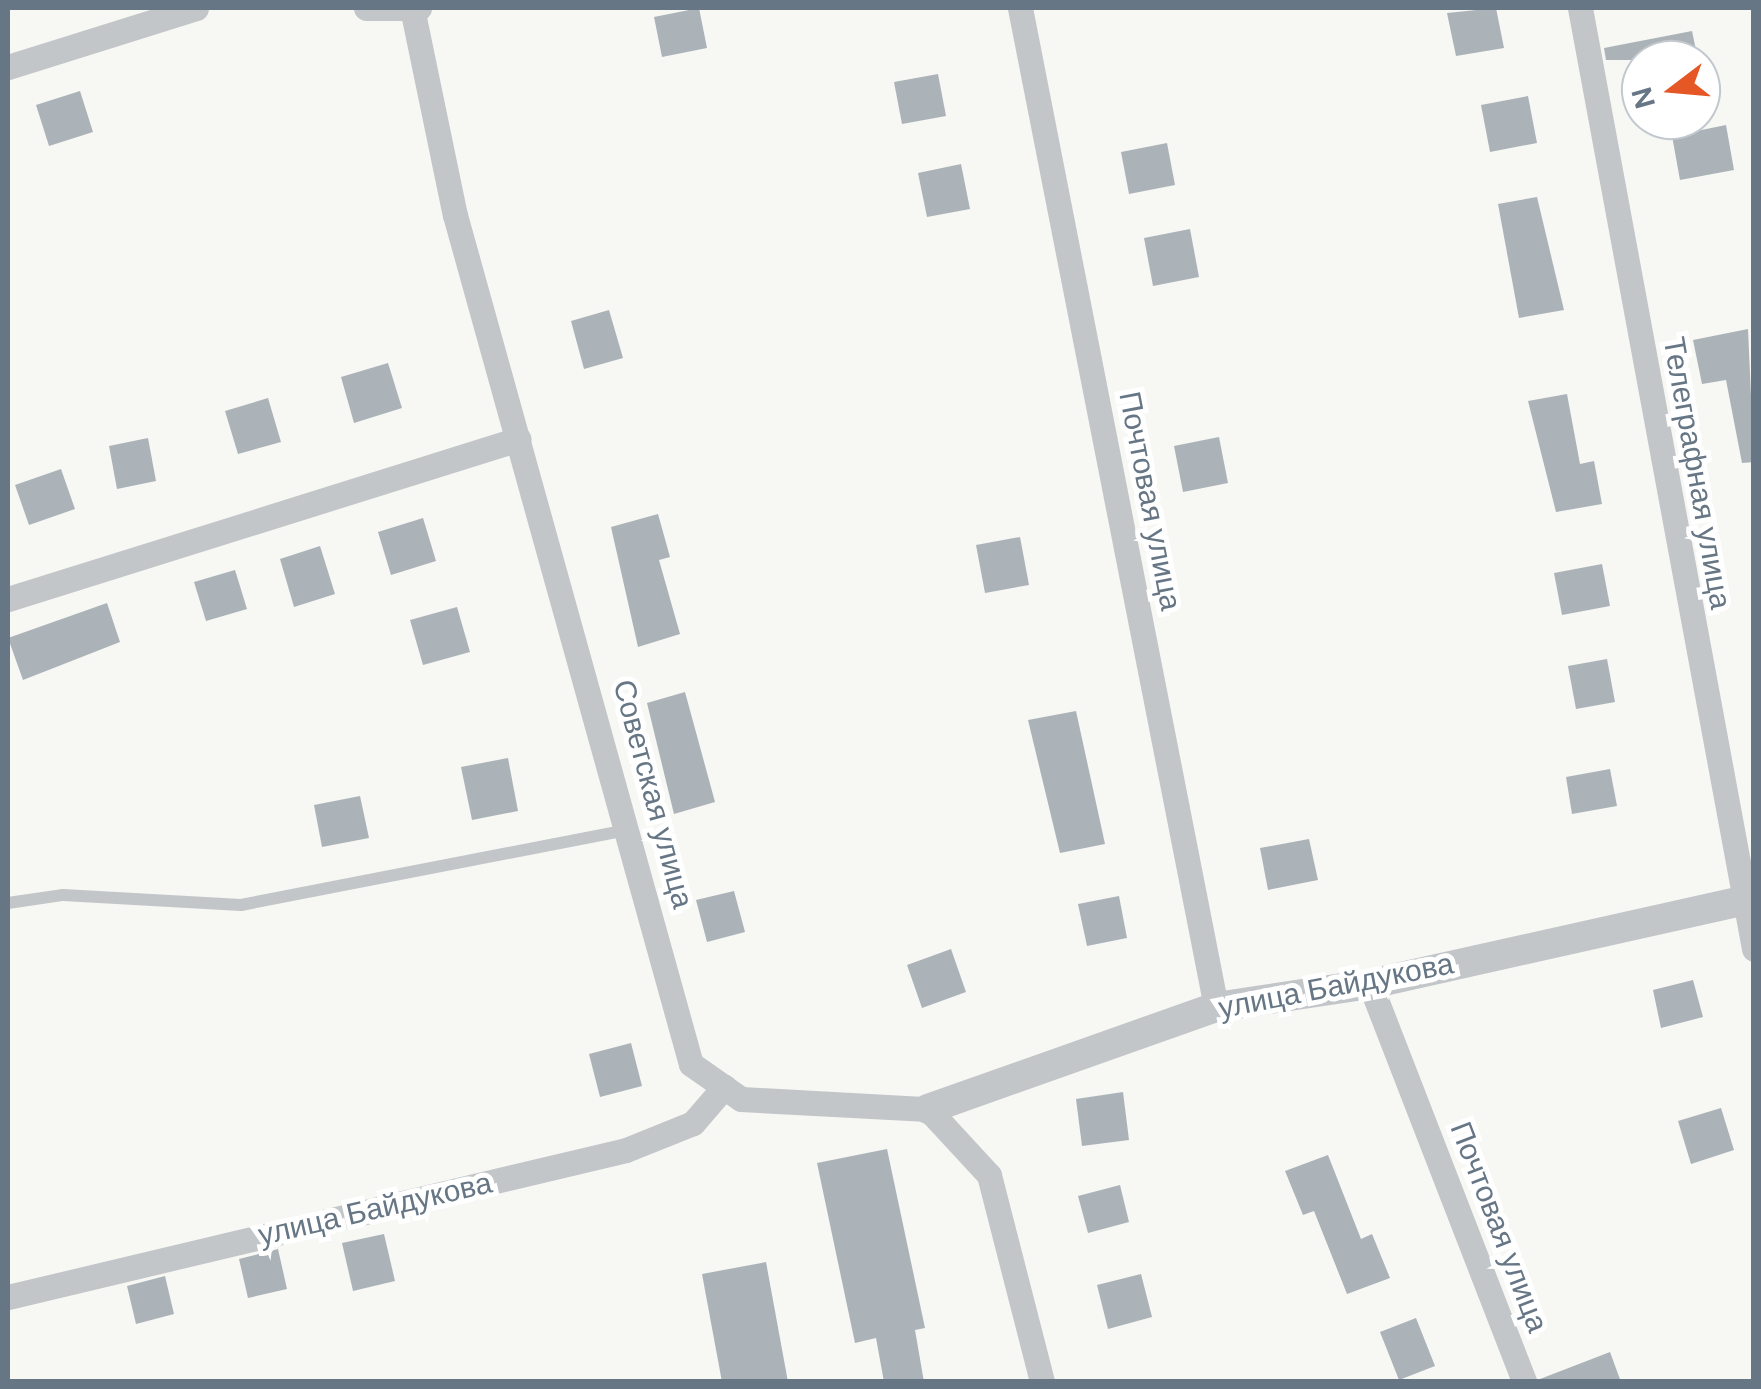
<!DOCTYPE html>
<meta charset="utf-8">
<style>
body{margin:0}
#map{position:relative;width:1761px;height:1389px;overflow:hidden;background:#f7f7f4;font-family:"DM Sans",sans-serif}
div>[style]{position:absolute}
.building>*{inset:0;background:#abb3b9}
.service>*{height:12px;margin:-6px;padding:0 6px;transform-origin:6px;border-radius:6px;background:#c2c6c9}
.minor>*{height:25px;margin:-12.5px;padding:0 12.5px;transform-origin:12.5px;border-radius:12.5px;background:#c2c6c9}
.tertiary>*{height:30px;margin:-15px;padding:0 15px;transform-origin:15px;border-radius:15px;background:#c2c6c9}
span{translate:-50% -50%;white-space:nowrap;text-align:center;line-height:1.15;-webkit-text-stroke:10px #fff;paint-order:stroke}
.street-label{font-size:30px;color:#667685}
.frame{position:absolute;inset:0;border:10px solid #667685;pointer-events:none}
.north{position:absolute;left:1621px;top:40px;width:100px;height:100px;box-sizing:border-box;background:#fff;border:2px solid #c2c8ce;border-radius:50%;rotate:254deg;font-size:28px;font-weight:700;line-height:40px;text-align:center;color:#667685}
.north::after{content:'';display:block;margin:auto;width:35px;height:45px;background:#e55826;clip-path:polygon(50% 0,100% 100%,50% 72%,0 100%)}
</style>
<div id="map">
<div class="building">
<div style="clip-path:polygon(699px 8px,707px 48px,662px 57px,654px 17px)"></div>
<div style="clip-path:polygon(1496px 8px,1504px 48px,1456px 56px,1447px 13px)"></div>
<div style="clip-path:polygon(1692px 31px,1698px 60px,1606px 60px,1604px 48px)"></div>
<div style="clip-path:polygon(938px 74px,946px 116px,902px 124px,894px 82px)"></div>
<div style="clip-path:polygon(80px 91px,93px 132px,49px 146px,36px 105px)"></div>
<div style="clip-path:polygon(1528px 96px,1537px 143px,1490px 152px,1481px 105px)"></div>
<div style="clip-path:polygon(1726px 125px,1734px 170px,1680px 180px,1672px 136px)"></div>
<div style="clip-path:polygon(1167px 143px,1175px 185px,1129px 194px,1121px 152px)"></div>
<div style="clip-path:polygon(961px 164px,970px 209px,927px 217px,918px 173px)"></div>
<div style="clip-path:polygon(1537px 197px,1564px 310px,1519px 318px,1498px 204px)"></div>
<div style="clip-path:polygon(1190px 229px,1199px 277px,1153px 286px,1144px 238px)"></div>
<div style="clip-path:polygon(609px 310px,623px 358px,584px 369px,571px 321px)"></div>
<div style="clip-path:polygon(1748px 329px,1754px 462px,1742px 463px,1726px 380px,1702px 384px,1693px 340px)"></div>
<div style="clip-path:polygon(388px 363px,402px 408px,354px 423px,341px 377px)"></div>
<div style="clip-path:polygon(1567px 394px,1580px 464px,1594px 461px,1602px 504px,1556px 512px,1528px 401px)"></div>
<div style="clip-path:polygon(268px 398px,281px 442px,238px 454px,225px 411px)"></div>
<div style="clip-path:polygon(1219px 437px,1228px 483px,1183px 492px,1174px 446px)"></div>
<div style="clip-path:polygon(148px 438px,156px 481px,117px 489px,109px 446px)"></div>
<div style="clip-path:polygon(61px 469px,75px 509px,29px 525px,15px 485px)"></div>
<div style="clip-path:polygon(658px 514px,670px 557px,659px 560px,680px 634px,638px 647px,611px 527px)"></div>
<div style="clip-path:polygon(423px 518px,436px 561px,391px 575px,378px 532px)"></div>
<div style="clip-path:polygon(1020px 537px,1029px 585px,985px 593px,976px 545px)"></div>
<div style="clip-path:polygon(320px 546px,335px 594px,294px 607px,280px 559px)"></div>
<div style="clip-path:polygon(1602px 564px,1610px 606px,1562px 615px,1554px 573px)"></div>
<div style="clip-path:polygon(235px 570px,247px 609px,206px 621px,194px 582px)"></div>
<div style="clip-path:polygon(107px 603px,120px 642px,23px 680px,8px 638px)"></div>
<div style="clip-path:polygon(457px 607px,470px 652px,423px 665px,410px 620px)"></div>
<div style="clip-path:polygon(1607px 659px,1615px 702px,1576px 709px,1568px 666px)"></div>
<div style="clip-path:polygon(685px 692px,715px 802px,674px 814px,647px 703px)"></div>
<div style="clip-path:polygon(1076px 711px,1105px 844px,1060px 853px,1028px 720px)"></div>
<div style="clip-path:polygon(508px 758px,518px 811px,472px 820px,461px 767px)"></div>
<div style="clip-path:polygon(1610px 769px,1617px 806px,1572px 814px,1566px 777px)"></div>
<div style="clip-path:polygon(360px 796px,369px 838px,322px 847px,314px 805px)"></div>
<div style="clip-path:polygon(1309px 839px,1318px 880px,1268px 890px,1260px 848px)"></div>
<div style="clip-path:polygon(734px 891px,745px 932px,707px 942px,696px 900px)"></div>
<div style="clip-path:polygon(1119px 896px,1127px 938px,1087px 946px,1078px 904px)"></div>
<div style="clip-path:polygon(951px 949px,966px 992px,922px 1008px,907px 965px)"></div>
<div style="clip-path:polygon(1693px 980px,1703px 1017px,1661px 1028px,1653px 990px)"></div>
<div style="clip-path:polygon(631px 1043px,642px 1086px,600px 1097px,589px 1054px)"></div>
<div style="clip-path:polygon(1123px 1092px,1129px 1140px,1082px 1146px,1076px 1099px)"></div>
<div style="clip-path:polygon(1721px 1108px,1734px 1150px,1691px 1164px,1678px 1121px)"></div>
<div style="clip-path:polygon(887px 1149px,925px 1328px,915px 1330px,924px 1382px,884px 1382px,876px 1338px,855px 1343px,817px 1163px)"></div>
<div style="clip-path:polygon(1328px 1155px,1361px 1239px,1372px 1234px,1390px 1278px,1347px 1294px,1314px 1211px,1303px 1215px,1285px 1171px)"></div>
<div style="clip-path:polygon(1120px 1185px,1129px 1222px,1088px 1233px,1078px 1196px)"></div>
<div style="clip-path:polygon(384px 1234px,395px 1281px,353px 1291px,342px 1243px)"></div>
<div style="clip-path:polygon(278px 1249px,287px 1289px,248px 1298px,239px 1259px)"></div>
<div style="clip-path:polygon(766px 1262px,788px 1382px,722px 1382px,702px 1274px)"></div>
<div style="clip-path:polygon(1141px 1274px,1152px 1317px,1108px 1329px,1097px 1285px)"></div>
<div style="clip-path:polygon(165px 1276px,174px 1314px,136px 1324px,127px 1286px)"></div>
<div style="clip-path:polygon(1416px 1318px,1435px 1366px,1399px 1380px,1380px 1332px)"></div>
<div style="clip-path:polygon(1610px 1352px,1621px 1382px,1540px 1382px,1540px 1379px)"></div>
</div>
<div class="service">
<div style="left:8px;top:903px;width:56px;rotate:-8.3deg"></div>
<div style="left:63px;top:895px;width:178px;rotate:3.2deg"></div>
<div style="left:241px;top:905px;width:394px;rotate:-11deg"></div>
</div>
<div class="minor">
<div style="left:366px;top:8px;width:53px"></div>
<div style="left:412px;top:8px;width:211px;rotate:78.3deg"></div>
<div style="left:455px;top:215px;width:881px;rotate:74.47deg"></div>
<div style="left:691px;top:1064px;width:61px;rotate:35deg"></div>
<div style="left:741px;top:1099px;width:187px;rotate:3.1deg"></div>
<div style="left:928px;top:1109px;width:90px;rotate:47.3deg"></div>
<div style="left:989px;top:1175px;width:214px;rotate:75.6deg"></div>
<div style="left:1020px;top:8px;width:1018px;rotate:78.9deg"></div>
<div style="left:1580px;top:8px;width:957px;rotate:79.52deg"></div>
<div style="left:8px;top:67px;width:197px;rotate:-17.4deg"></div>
<div style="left:8px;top:599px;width:535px;rotate:-17.39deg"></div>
<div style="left:1370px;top:984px;width:427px;rotate:68.8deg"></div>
<div style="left:8px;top:1297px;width:635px;rotate:-13.38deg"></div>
<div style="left:626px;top:1150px;width:72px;rotate:-21.9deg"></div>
<div style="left:693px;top:1123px;width:48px;rotate:-49.3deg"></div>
</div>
<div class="tertiary">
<div style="left:928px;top:1109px;width:306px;rotate:-19.5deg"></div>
<div style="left:1216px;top:1007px;width:156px;rotate:-8.5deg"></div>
<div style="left:1370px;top:984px;width:394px;rotate:-12.6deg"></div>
</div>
<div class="street-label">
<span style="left:1697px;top:473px;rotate:80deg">Телеграфная улица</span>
<span style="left:1150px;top:501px;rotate:79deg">Почтовая улица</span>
<span style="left:653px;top:794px;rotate:75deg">Советская улица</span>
<span style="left:1336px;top:986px;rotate:-11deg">улица Байдукова</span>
<span style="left:375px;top:1209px;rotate:-13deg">улица Байдукова</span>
<span style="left:1499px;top:1227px;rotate:69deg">Почтовая улица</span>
</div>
<div class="frame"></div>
<div class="north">N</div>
</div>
